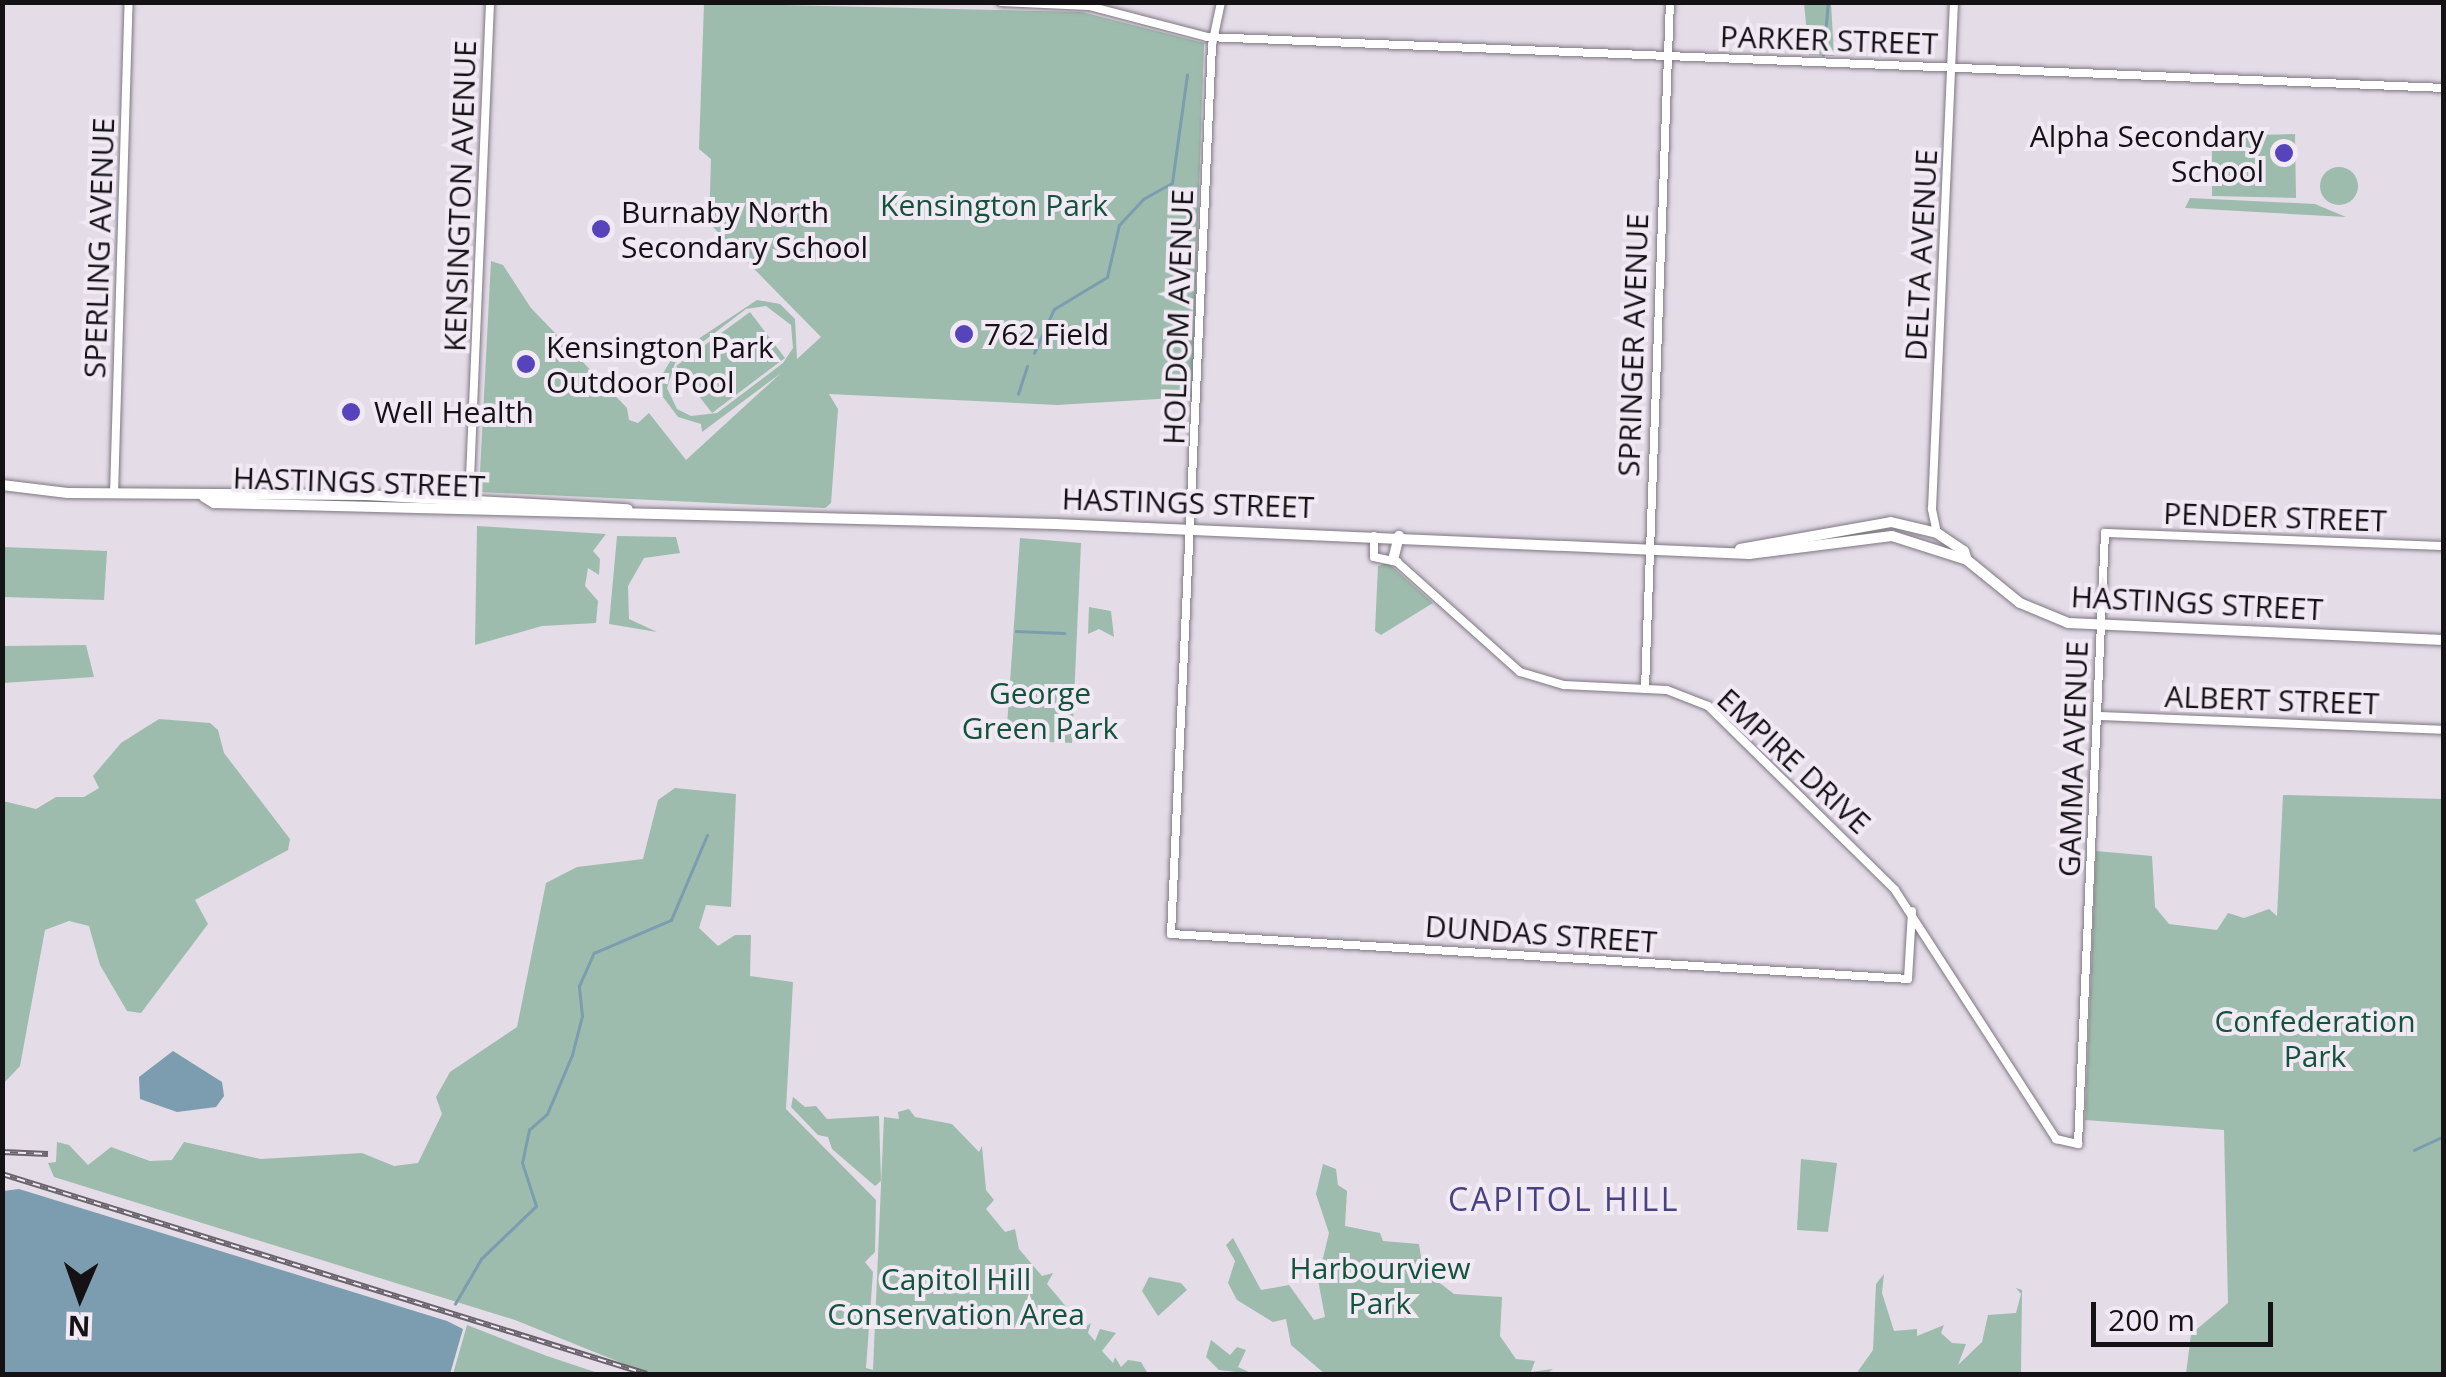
<!DOCTYPE html>
<style>
body{margin:0}
#map{position:relative;width:2446px;height:1377px;overflow:hidden;background:#e4dce7;font-family:"Open Sans",sans-serif}
div>[style]{position:absolute}
.green>*{inset:0;background:#9ebcad}
.round{border-radius:50%}
.water>*{inset:0;background:#7b9daf}
.stream>*{height:2.5px;margin:-1.25px;padding:0 1.25px;transform-origin:1.25px;border-radius:1.25px;background:#7b9daf}
.roads{filter:drop-shadow(0 0 2px #7e7781) drop-shadow(0 0 2px #7e7781)}
.minor>*{height:8px;margin:-4px;padding:0 4px;transform-origin:4px;border-radius:4px;background:#fff}
.major>*{height:10px;margin:-5px;padding:0 5px;transform-origin:5px;border-radius:5px;background:#fff}
.rail>*{height:6px;margin-top:-3px;transform-origin:0;background:repeating-linear-gradient(90deg,#f1eaf4 0 8px,#69646b 0 16px);box-sizing:border-box;border-block:2px solid #69646b}
.dots>*{width:28px;height:28px;translate:-50% -50%;box-sizing:border-box;border:5px solid #f1eaf4;border-radius:50%}
span{translate:-50% -50%;white-space:nowrap;text-align:center;line-height:1.15;-webkit-text-stroke:8px #f1eaf4;paint-order:stroke}
.street-label{font-size:30px;color:#151216}
.poi-label{font-size:30px;color:#151216}
.right{translate:-100% -50%;text-align:right}
.left{translate:0 -50%;text-align:left}
.park-label{font-size:30px;color:#14533b}
.neighbourhood-label{font-size:32px;color:#484380;letter-spacing:2.5px}
.frame{position:absolute;inset:0;border:5px solid #151216;pointer-events:none}
.north{position:absolute;left:30px;top:1247px;width:100px;height:100px;-webkit-text-stroke:8px #f1eaf4;paint-order:stroke;rotate:182deg;font-size:28px;font-weight:700;line-height:40px;text-align:center;color:#151216}
.north::after{content:'';display:block;margin:auto;width:35px;height:45px;background:#151216;clip-path:polygon(50% 0,100% 100%,50% 72%,0 100%)}
.scale{position:absolute;left:2091px;top:1302px;width:182px;height:45px;box-sizing:border-box;border:5px solid #151216;border-top:0;padding-left:12px;font-size:30px;line-height:35px;white-space:nowrap;color:#151216;-webkit-text-stroke:8px #f1eaf4;paint-order:stroke}
</style>
<div id="map">
<div class="green">
<div style="clip-path:polygon(evenodd,704px 3px,1082px 12px,1204px 43px,1192px 397px,1057px 405px,829px 394px,838px 409px,831px 503px,825px 508px,479px 492px,491px 261px,503px 265px,531px 308px,627px 408px,629px 420px,638px 423px,649px 413px,686px 460px,781px 373px,702px 432px,701px 424px,678px 417px,663px 397px,662px 375px,674px 355px,757px 300px,780px 304px,795px 319px,797px 359px,821px 337px,709px 223px,711px 159px,699px 149px,704px 3px,766px 306px,791px 325px,793px 348px,783px 363px,717px 413px,691px 416px,677px 409px,667px 388px,675px 363px,746px 309px,766px 306px)"></div>
<div style="clip-path:polygon(1804px 3px,1831px 3px,1834px 56px,1809px 55px)"></div>
<div style="clip-path:polygon(2295px 134px,2296px 198px,2212px 196px,2212px 136px)"></div>
<div class="round" style="left:2320px;top:167px;width:38px;height:38px"></div>
<div style="clip-path:polygon(2190px 198px,2315px 204px,2346px 217px,2185px 208px)"></div>
<div style="clip-path:polygon(750px 312px,785px 358px,712px 413px,676px 366px)"></div>
<div style="clip-path:polygon(477px 526px,606px 534px,593px 551px,600px 559px,599px 575px,588px 568px,585px 586px,598px 601px,596px 623px,542px 626px,475px 645px)"></div>
<div style="clip-path:polygon(617px 536px,676px 537px,680px 553px,644px 558px,628px 586px,629px 619px,657px 632px,609px 624px)"></div>
<div style="clip-path:polygon(1020px 538px,1081px 543px,1072px 743px,1006px 740px)"></div>
<div style="clip-path:polygon(3px 547px,107px 551px,104px 600px,3px 597px)"></div>
<div style="clip-path:polygon(1388px 563px,1433px 603px,1381px 635px,1375px 631px,1378px 566px)"></div>
<div style="clip-path:polygon(1089px 607px,1111px 611px,1114px 637px,1099px 629px,1088px 634px)"></div>
<div style="clip-path:polygon(86px 645px,94px 677px,3px 683px,3px 646px)"></div>
<div style="clip-path:polygon(159px 719px,210px 723px,218px 730px,224px 753px,290px 839px,288px 850px,195px 900px,208px 924px,141px 1013px,127px 1011px,100px 965px,89px 926px,69px 921px,45px 930px,20px 1066px,3px 1084px,3px 801px,36px 809px,56px 797px,84px 797px,99px 788px,93px 776px,121px 743px)"></div>
<div style="clip-path:polygon(675px 788px,736px 794px,731px 907px,706px 905px,699px 928px,718px 946px,735px 935px,751px 935px,750px 976px,793px 982px,786px 1109px,876px 1200px,875px 1252px,865px 1262px,873px 1272px,866px 1368px,873px 1370px,884px 1117px,899px 1119px,898px 1112px,909px 1109px,915px 1117px,952px 1124px,979px 1152px,982px 1146px,986px 1190px,994px 1200px,986px 1209px,1005px 1232px,1015px 1229px,1019px 1249px,1042px 1276px,1053px 1273px,1047px 1284px,1084px 1328px,1091px 1323px,1088px 1333px,1095px 1341px,1100px 1329px,1116px 1333px,1102px 1351px,1113px 1363px,1115px 1357px,1121px 1367px,1128px 1360px,1141px 1362px,1148px 1374px,649px 1374px,515px 1320px,54px 1177px,48px 1163px,56px 1162px,57px 1142px,69px 1145px,88px 1165px,111px 1147px,150px 1161px,172px 1160px,184px 1142px,261px 1159px,362px 1153px,394px 1166px,418px 1163px,442px 1114px,436px 1097px,450px 1072px,517px 1027px,546px 883px,577px 867px,643px 859px,658px 800px)"></div>
<div style="clip-path:polygon(2283px 795px,2443px 799px,2443px 1374px,2186px 1374px,2191px 1334px,2228px 1303px,2224px 1130px,2085px 1120px,2096px 851px,2152px 856px,2155px 907px,2169px 924px,2217px 930px,2228px 913px,2244px 918px,2269px 909px,2277px 916px)"></div>
<div style="clip-path:polygon(793px 1097px,805px 1107px,816px 1106px,827px 1119px,879px 1116px,881px 1181px,875px 1186px,832px 1149px,828px 1137px,818px 1135px,791px 1107px)"></div>
<div style="clip-path:polygon(1801px 1159px,1837px 1163px,1828px 1232px,1797px 1230px)"></div>
<div style="clip-path:polygon(1323px 1164px,1336px 1169px,1338px 1185px,1347px 1191px,1345px 1226px,1380px 1233px,1383px 1241px,1419px 1244px,1423px 1270px,1454px 1294px,1502px 1297px,1500px 1336px,1516px 1359px,1535px 1361px,1531px 1372px,1553px 1369px,1546px 1374px,1325px 1374px,1291px 1345px,1286px 1319px,1273px 1322px,1237px 1300px,1228px 1283px,1235px 1261px,1226px 1245px,1233px 1238px,1261px 1290px,1289px 1285px,1314px 1320px,1325px 1317px,1318px 1280px,1309px 1272px,1323px 1258px,1329px 1233px,1316px 1194px)"></div>
<div style="clip-path:polygon(1884px 1274px,1882px 1293px,1894px 1331px,1917px 1329px,1917px 1336px,1944px 1325px,1941px 1333px,1952px 1343px,1966px 1344px,1958px 1365px,1982px 1342px,1988px 1315px,2016px 1313px,2021px 1294px,2016px 1288px,2022px 1290px,2021px 1374px,1856px 1374px,1873px 1350px,1876px 1284px)"></div>
<div style="clip-path:polygon(1149px 1277px,1181px 1283px,1187px 1290px,1158px 1316px,1142px 1291px)"></div>
<div style="clip-path:polygon(467px 1325px,547px 1356px,601px 1374px,453px 1374px)"></div>
<div style="clip-path:polygon(1211px 1340px,1230px 1355px,1237px 1347px,1246px 1350px,1238px 1367px,1253px 1374px,1219px 1370px,1206px 1357px)"></div>
</div>
<div class="water">
<div style="clip-path:polygon(173px 1051px,222px 1082px,224px 1096px,216px 1107px,177px 1112px,140px 1099px,139px 1077px)"></div>
<div style="clip-path:polygon(19px 1189px,447px 1321px,463px 1329px,450px 1374px,3px 1374px,3px 1191px)"></div>
</div>
<div class="stream">
<div style="left:1823px;top:55px;width:53px;rotate:-84.6deg"></div>
<div style="left:1034px;top:353px;width:48px;rotate:-65.6deg"></div>
<div style="left:1054px;top:309px;width:62px;rotate:-31.1deg"></div>
<div style="left:1107px;top:277px;width:53px;rotate:-77deg"></div>
<div style="left:1119px;top:225px;width:35px;rotate:-47deg"></div>
<div style="left:1143px;top:199px;width:33px;rotate:-29deg"></div>
<div style="left:1172px;top:183px;width:109px;rotate:-82.1deg"></div>
<div style="left:1018px;top:394px;width:29px;rotate:-72deg"></div>
<div style="left:1016px;top:631px;width:48px;rotate:2.4deg"></div>
<div style="left:2414px;top:1150px;width:33px;rotate:-25deg"></div>
<div style="left:455px;top:1304px;width:52px;rotate:-60deg"></div>
<div style="left:481px;top:1259px;width:76px;rotate:-43.9deg"></div>
<div style="left:536px;top:1206px;width:45px;rotate:-108deg"></div>
<div style="left:522px;top:1163px;width:34px;rotate:-78deg"></div>
<div style="left:529px;top:1130px;width:24px;rotate:-42deg"></div>
<div style="left:547px;top:1114px;width:64px;rotate:-67deg"></div>
<div style="left:572px;top:1055px;width:40px;rotate:-75.6deg"></div>
<div style="left:582px;top:1016px;width:30px;rotate:-96deg"></div>
<div style="left:579px;top:986px;width:36px;rotate:-66deg"></div>
<div style="left:594px;top:953px;width:84px;rotate:-23.2deg"></div>
<div style="left:671px;top:920px;width:92px;rotate:-67deg"></div>
</div>
<div class="roads">
<div class="minor">
<div style="left:1001px;top:2px;width:88px;rotate:2.6deg"></div>
<div style="left:1089px;top:6px;width:122px;rotate:14.7deg"></div>
<div style="left:1207px;top:37px;width:1238px;rotate:2.36deg"></div>
<div style="left:1221px;top:2px;width:44px;rotate:101.8deg"></div>
<div style="left:1212px;top:45px;width:890px;rotate:92.64deg"></div>
<div style="left:1171px;top:934px;width:738px;rotate:3.49deg"></div>
<div style="left:1908px;top:979px;width:68px;rotate:-86.6deg"></div>
<div style="left:114px;top:494px;width:492px;rotate:-88.3deg"></div>
<div style="left:469px;top:502px;width:500px;rotate:-87.59deg"></div>
<div style="left:1937px;top:533px;width:25px;rotate:-102deg"></div>
<div style="left:1932px;top:509px;width:507px;rotate:-87.52deg"></div>
<div style="left:1374px;top:536px;width:21px;rotate:90deg"></div>
<div style="left:1374px;top:557px;width:24px;rotate:12deg"></div>
<div style="left:1397px;top:562px;width:165px;rotate:41.8deg"></div>
<div style="left:1520px;top:672px;width:46px;rotate:16.5deg"></div>
<div style="left:1564px;top:685px;width:103px;rotate:2.8deg"></div>
<div style="left:1667px;top:690px;width:44px;rotate:21.3deg"></div>
<div style="left:1708px;top:706px;width:262px;rotate:44.5deg"></div>
<div style="left:1895px;top:890px;width:297px;rotate:57.1deg"></div>
<div style="left:2056px;top:1139px;width:23px;rotate:13deg"></div>
<div style="left:2078px;top:1144px;width:612px;rotate:-87.47deg"></div>
<div style="left:2105px;top:533px;width:339px;rotate:2.2deg"></div>
<div style="left:1645px;top:689px;width:687px;rotate:-87.92deg"></div>
<div style="left:2098px;top:716px;width:346px;rotate:2.3deg"></div>
</div>
<div class="major">
<div style="left:2px;top:485px;width:66px;rotate:6.9deg"></div>
<div style="left:68px;top:493px;width:298px;rotate:0.4deg"></div>
<div style="left:366px;top:495px;width:262px;rotate:3.1deg"></div>
<div style="left:204px;top:497px;width:12px;rotate:31deg"></div>
<div style="left:214px;top:503px;width:841px;rotate:1.43deg"></div>
<div style="left:1055px;top:524px;width:695px;rotate:2.48deg"></div>
<div style="left:1749px;top:554px;width:144px;rotate:-7.2deg"></div>
<div style="left:1892px;top:536px;width:79px;rotate:17.7deg"></div>
<div style="left:1967px;top:560px;width:68px;rotate:39.1deg"></div>
<div style="left:2020px;top:603px;width:52px;rotate:22.6deg"></div>
<div style="left:2068px;top:623px;width:376px;rotate:2.6deg"></div>
<div style="left:1740px;top:549px;width:153px;rotate:-10.1deg"></div>
<div style="left:1891px;top:522px;width:47px;rotate:13.4deg"></div>
<div style="left:1937px;top:533px;width:32px;rotate:34deg"></div>
<div style="left:1964px;top:551px;width:9px;rotate:72deg"></div>
<div style="left:1393px;top:560px;width:25px;rotate:-76deg"></div>
</div>
</div>
<div class="rail">
<div style="left:2px;top:1152px;width:46px;rotate:2.5deg"></div>
<div style="left:2px;top:1174px;width:675px;rotate:17.23deg"></div>
</div>
<div class="dots">
<div style="left:2284px;top:153px;background:#5743bb"></div>
<div style="left:601px;top:229px;background:#5743bb"></div>
<div style="left:964px;top:334px;background:#5743bb"></div>
<div style="left:526px;top:364px;background:#5743bb"></div>
<div style="left:351px;top:412px;background:#5743bb"></div>
</div>
<div class="street-label">
<span style="left:1829px;top:40px;rotate:2deg">PARKER STREET</span>
<span style="left:460px;top:196px;rotate:-88deg">KENSINGTON AVENUE</span>
<span style="left:99px;top:248px;rotate:-88deg">SPERLING AVENUE</span>
<span style="left:1921px;top:255px;rotate:-87deg">DELTA AVENUE</span>
<span style="left:1178px;top:317px;rotate:-88deg">HOLDOM AVENUE</span>
<span style="left:1633px;top:345px;rotate:-88deg">SPRINGER AVENUE</span>
<span style="left:359px;top:482px;rotate:2deg">HASTINGS STREET</span>
<span style="left:1188px;top:503px;rotate:2deg">HASTINGS STREET</span>
<span style="left:2275px;top:517px;rotate:2deg">PENDER STREET</span>
<span style="left:2197px;top:603px;rotate:3deg">HASTINGS STREET</span>
<span style="left:2272px;top:700px;rotate:2deg">ALBERT STREET</span>
<span style="left:2073px;top:759px;rotate:-88deg">GAMMA AVENUE</span>
<span style="left:1794px;top:761px;rotate:43deg">EMPIRE DRIVE</span>
<span style="left:1541px;top:934px;rotate:4deg">DUNDAS STREET</span>
</div>
<div class="poi-label">
<span class="right" style="left:2264px;top:153px">Alpha Secondary<br>School</span>
<span class="left" style="left:621px;top:229px">Burnaby North<br>Secondary School</span>
<span class="left" style="left:984px;top:334px">762 Field</span>
<span class="left" style="left:546px;top:364px">Kensington Park<br>Outdoor Pool</span>
<span class="left" style="left:374px;top:412px">Well Health</span>
</div>
<div class="park-label">
<span style="left:994px;top:205px">Kensington Park</span>
<span style="left:1040px;top:710px">George<br>Green Park</span>
<span style="left:2315px;top:1038px">Confederation<br>Park</span>
<span style="left:1380px;top:1285px">Harbourview<br>Park</span>
<span style="left:956px;top:1296px">Capitol Hill<br>Conservation Area</span>
</div>
<div class="neighbourhood-label">
<span style="left:1564px;top:1199px">CAPITOL HILL</span>
</div>
<div class="frame"></div>
<div class="north">N</div>
<div class="scale">200 m</div>
</div>
